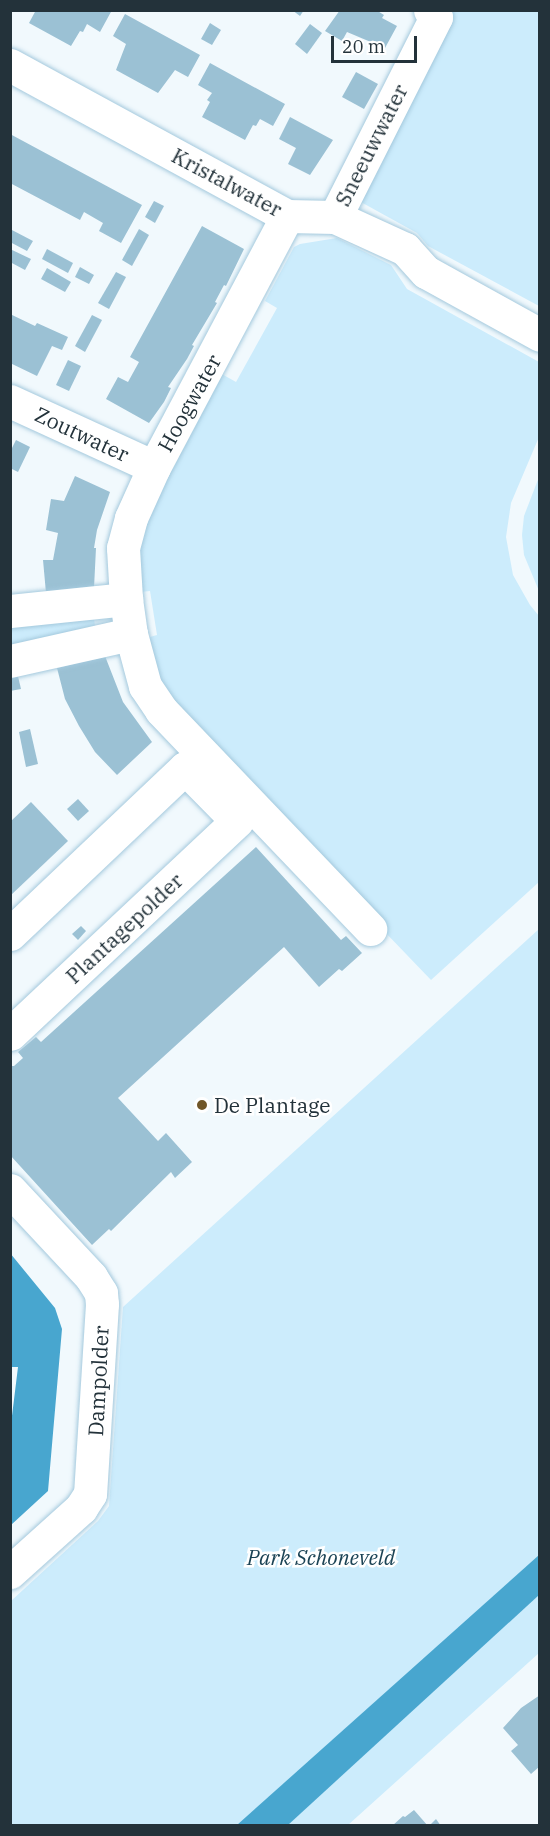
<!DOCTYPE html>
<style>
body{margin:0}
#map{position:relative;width:550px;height:1836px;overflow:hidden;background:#f1f9fd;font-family:"IBM Plex Serif",serif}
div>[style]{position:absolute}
.green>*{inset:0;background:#ccecfc}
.water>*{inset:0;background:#48a6cf}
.building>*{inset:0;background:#9bc1d4}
.roads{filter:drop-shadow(0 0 2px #a4c9dd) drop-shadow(0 0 2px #a4c9dd)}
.minor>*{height:33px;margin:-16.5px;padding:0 16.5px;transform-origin:16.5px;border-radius:16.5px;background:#fff}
.dots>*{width:16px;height:16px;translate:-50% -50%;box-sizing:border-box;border:3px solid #fff;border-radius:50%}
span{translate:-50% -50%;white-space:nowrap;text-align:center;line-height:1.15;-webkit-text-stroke:5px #fff;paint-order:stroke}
.street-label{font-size:21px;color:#23323a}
.poi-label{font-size:21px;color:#23323a}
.left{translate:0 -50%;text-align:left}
.park-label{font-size:21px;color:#1b4355;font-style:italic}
.frame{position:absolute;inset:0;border:12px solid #23323a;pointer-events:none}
.scale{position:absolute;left:331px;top:36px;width:86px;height:27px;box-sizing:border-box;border:3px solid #23323a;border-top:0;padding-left:8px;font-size:18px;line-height:21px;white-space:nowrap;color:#23323a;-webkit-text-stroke:4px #fff;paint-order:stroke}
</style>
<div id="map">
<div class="green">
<div style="clip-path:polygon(452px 11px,539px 11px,539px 306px,428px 246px,417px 233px,359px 201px,384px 135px)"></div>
<div style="clip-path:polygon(337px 238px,391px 265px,407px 289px,539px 362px,539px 437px,511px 503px,506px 537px,513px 575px,530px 605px,539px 616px,539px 882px,431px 980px,165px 703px,139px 640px,157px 635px,150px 591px,131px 593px,131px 540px,220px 373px,236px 382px,277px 308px,265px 301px,294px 247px,300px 244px)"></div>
<div style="clip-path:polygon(539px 477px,539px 591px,524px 555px,522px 535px,524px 516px)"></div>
<div style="clip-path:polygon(93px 608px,96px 636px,11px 654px,10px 618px)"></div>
<div style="clip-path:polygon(539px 929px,539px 1653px,348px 1825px,11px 1826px,11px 1601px,98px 1521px,109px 1506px,123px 1307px)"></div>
</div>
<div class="water">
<div style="clip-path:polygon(10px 1253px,55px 1308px,62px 1329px,48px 1491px,11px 1525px,10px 1432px,18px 1367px,11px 1367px)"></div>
<div style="clip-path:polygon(539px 1555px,539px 1595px,288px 1825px,237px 1825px)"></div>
</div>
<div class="building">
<div style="clip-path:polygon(36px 10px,112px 10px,100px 32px,87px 24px,83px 32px,80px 31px,71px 46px,29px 23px)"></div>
<div style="clip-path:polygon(292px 10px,304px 10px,300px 16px)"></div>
<div style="clip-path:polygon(340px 10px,376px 10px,384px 15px,382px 18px,397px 26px,385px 48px,347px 32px,342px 41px,325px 31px)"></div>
<div style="clip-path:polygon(125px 14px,200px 55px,188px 77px,175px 70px,158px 93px,116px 70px,126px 44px,113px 36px)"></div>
<div style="clip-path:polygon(210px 23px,221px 30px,212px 45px,201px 39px)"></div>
<div style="clip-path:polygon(310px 24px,322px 33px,307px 54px,295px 44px)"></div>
<div style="clip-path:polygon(210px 63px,285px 104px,273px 126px,260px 119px,256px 126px,253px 125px,245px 140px,202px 117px,210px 102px,207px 100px,212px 93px,198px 85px)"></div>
<div style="clip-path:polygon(356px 72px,378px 84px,364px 109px,342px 97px)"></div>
<div style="clip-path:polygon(290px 117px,333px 140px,310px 175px,288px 164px,296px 148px,279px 139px)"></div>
<div style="clip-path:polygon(10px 134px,142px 205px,121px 243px,99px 231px,103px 223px,84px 212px,80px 220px,10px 183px)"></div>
<div style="clip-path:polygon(154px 201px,164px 206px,155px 223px,145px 217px)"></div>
<div style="clip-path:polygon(202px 226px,244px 249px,226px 286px,224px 285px,215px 302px,217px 303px,192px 345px,194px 346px,187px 359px,168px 387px,171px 388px,164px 402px,149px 423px,106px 399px,118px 377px,128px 382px,139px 362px,130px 357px)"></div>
<div style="clip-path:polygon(10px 229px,33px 241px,27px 251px,10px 242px)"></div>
<div style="clip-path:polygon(139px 229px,149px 235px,132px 266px,122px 260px)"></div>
<div style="clip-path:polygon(10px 249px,31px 259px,25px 270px,10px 262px)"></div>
<div style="clip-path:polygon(47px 249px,73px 263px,68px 273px,42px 259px)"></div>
<div style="clip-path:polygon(80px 267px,94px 275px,89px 284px,75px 277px)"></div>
<div style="clip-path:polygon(47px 268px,71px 282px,65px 292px,41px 279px)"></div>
<div style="clip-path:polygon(116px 272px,126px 277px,109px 309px,98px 303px)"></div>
<div style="clip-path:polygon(10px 314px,35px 326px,37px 323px,68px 337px,62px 350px,52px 346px,37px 376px,10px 363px)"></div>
<div style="clip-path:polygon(92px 315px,102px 320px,85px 352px,75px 346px)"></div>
<div style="clip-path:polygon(68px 360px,81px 366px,69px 391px,56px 385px)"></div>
<div style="clip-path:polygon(16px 440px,30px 447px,18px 472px,10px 468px,10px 452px)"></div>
<div style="clip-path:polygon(75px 476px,110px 492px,97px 530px,94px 548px,96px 548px,94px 588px,46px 593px,43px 560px,53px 560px,58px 533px,46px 530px,51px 499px,64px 501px)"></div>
<div style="clip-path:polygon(105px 656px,123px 702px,152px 742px,117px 775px,95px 752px,79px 726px,65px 699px,57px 668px)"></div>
<div style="clip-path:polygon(16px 668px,21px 689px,10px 691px,10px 670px)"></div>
<div style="clip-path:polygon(30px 729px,38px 764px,26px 767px,19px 732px)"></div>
<div style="clip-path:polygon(78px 799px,89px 811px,78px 821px,67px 809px)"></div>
<div style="clip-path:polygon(31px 802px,68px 841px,10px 896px,10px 822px)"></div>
<div style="clip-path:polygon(256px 847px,341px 940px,346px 936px,362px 953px,342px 971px,339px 969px,319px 987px,284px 947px,118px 1098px,158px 1141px,166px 1133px,192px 1162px,175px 1178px,171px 1172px,111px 1231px,109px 1229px,92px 1245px,10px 1155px,10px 1066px,14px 1066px,23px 1058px,18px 1052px,36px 1037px,41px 1042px)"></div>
<div style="clip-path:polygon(81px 926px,86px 931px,78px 940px,72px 934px)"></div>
<div style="clip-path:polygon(540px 1695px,540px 1766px,531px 1774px,511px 1751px,518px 1745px,503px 1728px,521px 1708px)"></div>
<div style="clip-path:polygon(414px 1810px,428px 1826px,392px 1826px,403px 1816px,405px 1817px)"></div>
<div style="clip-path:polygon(436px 1819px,441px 1826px,429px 1826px)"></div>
</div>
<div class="roads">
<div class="minor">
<div style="left:10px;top:65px;width:315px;rotate:28.6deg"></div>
<div style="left:287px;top:216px;width:48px;rotate:1.2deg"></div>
<div style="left:335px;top:217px;width:77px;rotate:24.6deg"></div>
<div style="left:405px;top:249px;width:31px;rotate:48deg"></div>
<div style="left:426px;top:272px;width:130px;rotate:28.9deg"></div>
<div style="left:287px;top:216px;width:284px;rotate:117.9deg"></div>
<div style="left:154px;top:467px;width:56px;rotate:114.3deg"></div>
<div style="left:131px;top:518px;width:31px;rotate:105deg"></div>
<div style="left:123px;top:548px;width:51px;rotate:86.6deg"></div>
<div style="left:126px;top:599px;width:35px;rotate:82deg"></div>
<div style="left:131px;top:634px;width:54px;rotate:74.9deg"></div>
<div style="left:145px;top:686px;width:29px;rotate:56deg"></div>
<div style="left:161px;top:710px;width:303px;rotate:46.3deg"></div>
<div style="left:335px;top:217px;width:224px;rotate:-63.2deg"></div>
<div style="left:436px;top:17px;width:9px;rotate:-131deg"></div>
<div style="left:10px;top:401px;width:158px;rotate:24.6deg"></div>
<div style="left:10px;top:611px;width:117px;rotate:-5.9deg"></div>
<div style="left:10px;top:661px;width:124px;rotate:-12.6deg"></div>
<div style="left:10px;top:934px;width:241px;rotate:-43.5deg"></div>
<div style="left:185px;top:768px;width:74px;rotate:45.5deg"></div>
<div style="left:237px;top:821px;width:311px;rotate:136.8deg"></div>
<div style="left:10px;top:1190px;width:119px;rotate:47deg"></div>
<div style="left:91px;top:1277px;width:19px;rotate:58deg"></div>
<div style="left:101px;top:1293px;width:11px;rotate:85deg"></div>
<div style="left:102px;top:1304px;width:190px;rotate:93.6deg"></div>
<div style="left:90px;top:1494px;width:17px;rotate:123deg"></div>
<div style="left:81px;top:1508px;width:96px;rotate:138deg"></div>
</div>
</div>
<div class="dots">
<div style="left:202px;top:1105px;background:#705628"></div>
</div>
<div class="street-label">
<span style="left:371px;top:145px;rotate:-63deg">Sneeuwwater</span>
<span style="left:227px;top:182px;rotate:28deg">Kristalwater</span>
<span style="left:189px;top:403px;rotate:-61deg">Hoogwater</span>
<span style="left:82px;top:434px;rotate:25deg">Zoutwater</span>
<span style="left:124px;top:928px;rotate:-43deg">Plantagepolder</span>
<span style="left:98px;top:1381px;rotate:-87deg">Dampolder</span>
</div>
<div class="poi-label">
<span class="left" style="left:214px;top:1105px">De Plantage</span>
</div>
<div class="park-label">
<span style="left:321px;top:1557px">Park Schoneveld</span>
</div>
<div class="frame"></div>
<div class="scale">20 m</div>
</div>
